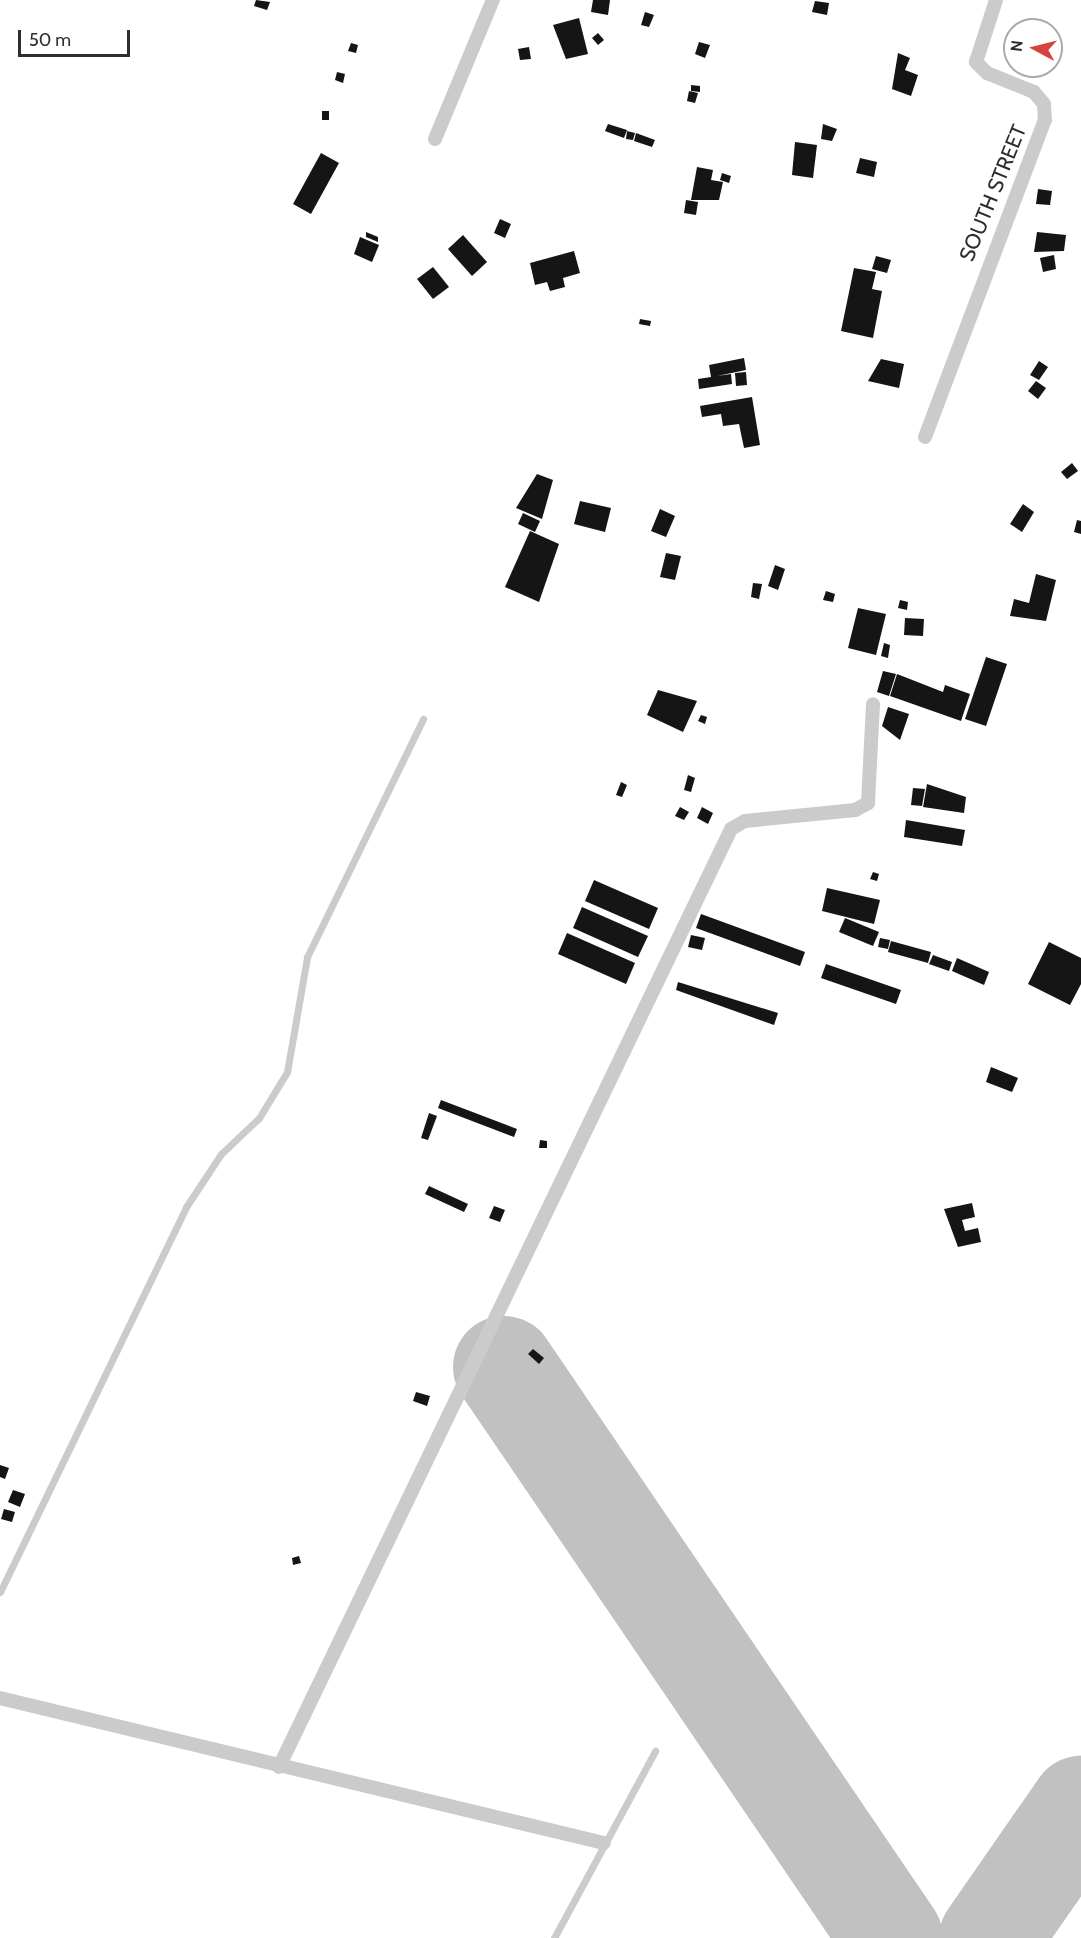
<!DOCTYPE html>
<style>
body{margin:0}
#map{position:relative;width:1081px;height:1938px;overflow:hidden;background:#fff;font-family:Cabin,sans-serif}
div>[style]{position:absolute}
.runway>*{height:102px;margin:-51px;padding:0 51px;transform-origin:51px;border-radius:51px;background:#c1c1c1}
.building>*{inset:0;background:#151515}
.service>*{height:7px;margin:-3.5px;padding:0 3.5px;transform-origin:3.5px;border-radius:3.5px;background:#cbcbcb}
.minor>*{height:14px;margin:-7px;padding:0 7px;transform-origin:7px;border-radius:7px;background:#cbcbcb}
span{translate:-50% -50%;white-space:nowrap;text-align:center;line-height:1.15;-webkit-text-stroke:6px #fff;paint-order:stroke}
.street-label{font-size:21px;color:#2e2e2e}
.north{position:absolute;left:1003px;top:18px;width:60px;height:60px;box-sizing:border-box;background:#fff;border:2px solid #ababab;border-radius:50%;rotate:277deg;font-size:16px;font-weight:700;line-height:24px;text-align:center;color:#2e2e2e}
.north::after{content:'';display:block;margin:auto;width:21px;height:27px;background:#d5443f;clip-path:polygon(50% 0,100% 100%,50% 72%,0 100%)}
.scale{position:absolute;left:18px;top:30px;width:112px;height:27px;box-sizing:border-box;border:3px solid #2e2e2e;border-top:0;padding-left:8px;font-size:18px;line-height:21px;white-space:nowrap;color:#2e2e2e;-webkit-text-stroke:4px #fff;paint-order:stroke}
</style>
<div id="map">
<div class="runway">
<div style="left:504px;top:1367px;width:690px;rotate:55.8deg"></div>
<div style="left:990px;top:1938px;width:160px;rotate:-55.2deg"></div>
</div>
<div class="building">
<div style="clip-path:polygon(256px 0,270px 2px,267px 10px,254px 6px)"></div>
<div style="clip-path:polygon(593px 0,610px 0,608px 15px,591px 12px)"></div>
<div style="clip-path:polygon(815px 1px,829px 3px,827px 15px,812px 12px)"></div>
<div style="clip-path:polygon(645px 12px,654px 15px,649px 27px,641px 25px)"></div>
<div style="clip-path:polygon(579px 18px,588px 54px,566px 59px,553px 25px)"></div>
<div style="clip-path:polygon(598px 33px,604px 40px,598px 45px,592px 38px)"></div>
<div style="clip-path:polygon(699px 42px,710px 45px,705px 58px,695px 54px)"></div>
<div style="clip-path:polygon(351px 43px,358px 45px,356px 53px,348px 51px)"></div>
<div style="clip-path:polygon(529px 47px,531px 59px,520px 60px,518px 49px)"></div>
<div style="clip-path:polygon(898px 53px,910px 58px,905px 70px,918px 75px,911px 96px,892px 89px)"></div>
<div style="clip-path:polygon(337px 72px,345px 74px,343px 83px,335px 80px)"></div>
<div style="clip-path:polygon(691px 85px,700px 86px,700px 92px,691px 91px)"></div>
<div style="clip-path:polygon(689px 91px,698px 93px,695px 103px,687px 101px)"></div>
<div style="clip-path:polygon(322px 111px,329px 111px,329px 120px,322px 120px)"></div>
<div style="clip-path:polygon(608px 124px,627px 130px,624px 138px,605px 131px)"></div>
<div style="clip-path:polygon(823px 124px,837px 129px,832px 141px,821px 139px)"></div>
<div style="clip-path:polygon(627px 131px,635px 133px,633px 140px,626px 139px)"></div>
<div style="clip-path:polygon(636px 133px,655px 140px,652px 147px,634px 141px)"></div>
<div style="clip-path:polygon(795px 142px,817px 145px,813px 178px,792px 175px)"></div>
<div style="clip-path:polygon(321px 153px,339px 163px,311px 214px,293px 204px)"></div>
<div style="clip-path:polygon(860px 158px,877px 162px,874px 177px,856px 173px)"></div>
<div style="clip-path:polygon(697px 167px,713px 170px,711px 180px,723px 182px,719px 200px,691px 200px)"></div>
<div style="clip-path:polygon(722px 173px,731px 176px,729px 183px,720px 180px)"></div>
<div style="clip-path:polygon(1038px 189px,1052px 191px,1050px 205px,1036px 204px)"></div>
<div style="clip-path:polygon(686px 200px,698px 202px,696px 215px,684px 213px)"></div>
<div style="clip-path:polygon(500px 219px,511px 224px,505px 238px,494px 233px)"></div>
<div style="clip-path:polygon(366px 232px,378px 237px,378px 242px,366px 237px)"></div>
<div style="clip-path:polygon(1037px 232px,1066px 235px,1064px 251px,1034px 252px)"></div>
<div style="clip-path:polygon(463px 235px,487px 262px,472px 276px,448px 249px)"></div>
<div style="clip-path:polygon(360px 237px,379px 245px,372px 262px,354px 254px)"></div>
<div style="clip-path:polygon(574px 251px,580px 273px,563px 278px,565px 287px,550px 291px,547px 282px,535px 285px,530px 263px)"></div>
<div style="clip-path:polygon(1054px 255px,1056px 269px,1043px 272px,1040px 258px)"></div>
<div style="clip-path:polygon(876px 256px,891px 260px,887px 273px,872px 269px)"></div>
<div style="clip-path:polygon(433px 267px,449px 287px,433px 299px,417px 279px)"></div>
<div style="clip-path:polygon(854px 268px,876px 272px,872px 289px,882px 291px,873px 338px,841px 331px)"></div>
<div style="clip-path:polygon(640px 319px,651px 321px,650px 326px,639px 324px)"></div>
<div style="clip-path:polygon(744px 358px,746px 370px,717px 376px,731px 374px,732px 384px,699px 389px,698px 379px,711px 377px,709px 365px)"></div>
<div style="clip-path:polygon(881px 359px,904px 364px,899px 388px,868px 381px)"></div>
<div style="clip-path:polygon(1039px 361px,1048px 367px,1039px 380px,1030px 375px)"></div>
<div style="clip-path:polygon(746px 372px,747px 385px,736px 386px,735px 373px)"></div>
<div style="clip-path:polygon(1036px 381px,1046px 388px,1038px 399px,1028px 391px)"></div>
<div style="clip-path:polygon(752px 397px,760px 445px,744px 448px,739px 424px,723px 426px,721px 414px,702px 417px,700px 406px)"></div>
<div style="clip-path:polygon(1072px 463px,1078px 471px,1067px 479px,1061px 472px)"></div>
<div style="clip-path:polygon(537px 474px,553px 480px,542px 519px,516px 508px)"></div>
<div style="clip-path:polygon(580px 501px,611px 508px,605px 532px,574px 524px)"></div>
<div style="clip-path:polygon(1023px 504px,1034px 512px,1022px 532px,1010px 524px)"></div>
<div style="clip-path:polygon(660px 509px,675px 516px,666px 537px,651px 531px)"></div>
<div style="clip-path:polygon(523px 513px,540px 521px,535px 532px,518px 524px)"></div>
<div style="clip-path:polygon(1077px 520px,1081px 521px,1081px 534px,1074px 532px)"></div>
<div style="clip-path:polygon(530px 531px,559px 544px,539px 602px,505px 587px)"></div>
<div style="clip-path:polygon(666px 553px,681px 556px,675px 580px,660px 577px)"></div>
<div style="clip-path:polygon(775px 565px,785px 569px,778px 590px,768px 586px)"></div>
<div style="clip-path:polygon(1036px 574px,1056px 580px,1046px 621px,1010px 616px,1014px 599px,1029px 603px)"></div>
<div style="clip-path:polygon(753px 583px,762px 584px,759px 599px,751px 597px)"></div>
<div style="clip-path:polygon(826px 591px,835px 594px,833px 602px,823px 600px)"></div>
<div style="clip-path:polygon(900px 600px,908px 602px,907px 610px,898px 608px)"></div>
<div style="clip-path:polygon(858px 608px,886px 614px,876px 655px,848px 648px)"></div>
<div style="clip-path:polygon(905px 618px,924px 619px,923px 636px,904px 635px)"></div>
<div style="clip-path:polygon(884px 643px,890px 645px,888px 658px,881px 656px)"></div>
<div style="clip-path:polygon(986px 657px,1007px 664px,986px 726px,965px 719px)"></div>
<div style="clip-path:polygon(883px 671px,896px 674px,889px 696px,877px 692px)"></div>
<div style="clip-path:polygon(897px 674px,943px 692px,945px 685px,970px 694px,961px 721px,890px 696px)"></div>
<div style="clip-path:polygon(658px 690px,697px 701px,683px 732px,647px 715px)"></div>
<div style="clip-path:polygon(888px 707px,909px 714px,900px 740px,882px 726px)"></div>
<div style="clip-path:polygon(701px 715px,707px 717px,705px 724px,698px 721px)"></div>
<div style="clip-path:polygon(688px 775px,695px 778px,691px 792px,684px 790px)"></div>
<div style="clip-path:polygon(621px 782px,627px 785px,622px 797px,616px 795px)"></div>
<div style="clip-path:polygon(927px 784px,966px 797px,964px 813px,923px 807px)"></div>
<div style="clip-path:polygon(913px 788px,925px 789px,922px 806px,911px 805px)"></div>
<div style="clip-path:polygon(680px 807px,689px 812px,684px 820px,675px 816px)"></div>
<div style="clip-path:polygon(702px 807px,713px 813px,708px 824px,697px 818px)"></div>
<div style="clip-path:polygon(906px 820px,965px 830px,962px 846px,904px 837px)"></div>
<div style="clip-path:polygon(873px 872px,879px 874px,877px 881px,870px 879px)"></div>
<div style="clip-path:polygon(594px 880px,658px 908px,649px 929px,585px 901px)"></div>
<div style="clip-path:polygon(827px 888px,880px 900px,874px 924px,822px 911px)"></div>
<div style="clip-path:polygon(582px 907px,648px 936px,638px 957px,573px 928px)"></div>
<div style="clip-path:polygon(701px 914px,805px 952px,800px 966px,696px 928px)"></div>
<div style="clip-path:polygon(845px 918px,879px 932px,873px 946px,839px 932px)"></div>
<div style="clip-path:polygon(567px 933px,635px 963px,626px 984px,558px 954px)"></div>
<div style="clip-path:polygon(691px 935px,705px 938px,702px 950px,688px 947px)"></div>
<div style="clip-path:polygon(880px 938px,890px 940px,888px 949px,878px 947px)"></div>
<div style="clip-path:polygon(891px 941px,931px 952px,928px 963px,888px 952px)"></div>
<div style="clip-path:polygon(1049px 942px,1081px 958px,1081px 984px,1070px 1005px,1028px 984px)"></div>
<div style="clip-path:polygon(933px 955px,952px 962px,949px 971px,929px 964px)"></div>
<div style="clip-path:polygon(957px 958px,989px 972px,984px 985px,952px 971px)"></div>
<div style="clip-path:polygon(826px 964px,901px 990px,896px 1004px,821px 978px)"></div>
<div style="clip-path:polygon(678px 982px,778px 1013px,774px 1025px,676px 990px)"></div>
<div style="clip-path:polygon(991px 1067px,1018px 1078px,1012px 1092px,986px 1082px)"></div>
<div style="clip-path:polygon(441px 1100px,517px 1129px,514px 1137px,438px 1108px)"></div>
<div style="clip-path:polygon(429px 1113px,437px 1116px,428px 1140px,421px 1138px)"></div>
<div style="clip-path:polygon(540px 1140px,547px 1141px,547px 1148px,539px 1148px)"></div>
<div style="clip-path:polygon(429px 1186px,468px 1204px,464px 1212px,425px 1194px)"></div>
<div style="clip-path:polygon(972px 1203px,975px 1217px,962px 1220px,965px 1231px,978px 1228px,981px 1242px,958px 1247px,944px 1209px)"></div>
<div style="clip-path:polygon(494px 1206px,505px 1210px,500px 1222px,489px 1218px)"></div>
<div style="clip-path:polygon(533px 1349px,544px 1358px,539px 1364px,528px 1354px)"></div>
<div style="clip-path:polygon(416px 1392px,430px 1396px,427px 1406px,413px 1401px)"></div>
<div style="clip-path:polygon(0 1465px,9px 1468px,5px 1479px,0 1477px)"></div>
<div style="clip-path:polygon(13px 1490px,25px 1494px,20px 1507px,8px 1502px)"></div>
<div style="clip-path:polygon(4px 1509px,15px 1512px,12px 1522px,1px 1519px)"></div>
<div style="clip-path:polygon(299px 1556px,301px 1563px,293px 1565px,292px 1558px)"></div>
</div>
<div class="service">
<div style="left:0;top:1592px;width:428px;rotate:-64.2deg"></div>
<div style="left:186px;top:1207px;width:64px;rotate:-56.6deg"></div>
<div style="left:221px;top:1154px;width:52px;rotate:-43.5deg"></div>
<div style="left:259px;top:1118px;width:54px;rotate:-58.7deg"></div>
<div style="left:287px;top:1072px;width:117px;rotate:-80.1deg"></div>
<div style="left:307px;top:957px;width:265px;rotate:-64deg"></div>
<div style="left:554px;top:1938px;width:213px;rotate:-61.6deg"></div>
</div>
<div class="minor">
<div style="left:435px;top:139px;width:151px;rotate:-67.4deg"></div>
<div style="left:925px;top:437px;width:339px;rotate:-69.3deg"></div>
<div style="left:1045px;top:120px;width:16px;rotate:-94deg"></div>
<div style="left:1044px;top:104px;width:16px;rotate:-130deg"></div>
<div style="left:1034px;top:92px;width:51px;rotate:-158deg"></div>
<div style="left:987px;top:73px;width:16px;rotate:-135deg"></div>
<div style="left:976px;top:62px;width:65px;rotate:-72.1deg"></div>
<div style="left:0;top:1698px;width:621px;rotate:13.5deg"></div>
<div style="left:279px;top:1767px;width:1041px;rotate:-64.27deg"></div>
<div style="left:731px;top:829px;width:16px;rotate:-30deg"></div>
<div style="left:745px;top:821px;width:111px;rotate:-5.7deg"></div>
<div style="left:855px;top:810px;width:15px;rotate:-28deg"></div>
<div style="left:868px;top:803px;width:99px;rotate:-87.1deg"></div>
</div>
<div class="street-label">
<span style="left:993px;top:193px;rotate:-68deg">SOUTH STREET</span>
</div>
<div class="north">N</div>
<div class="scale">50 m</div>
</div>
